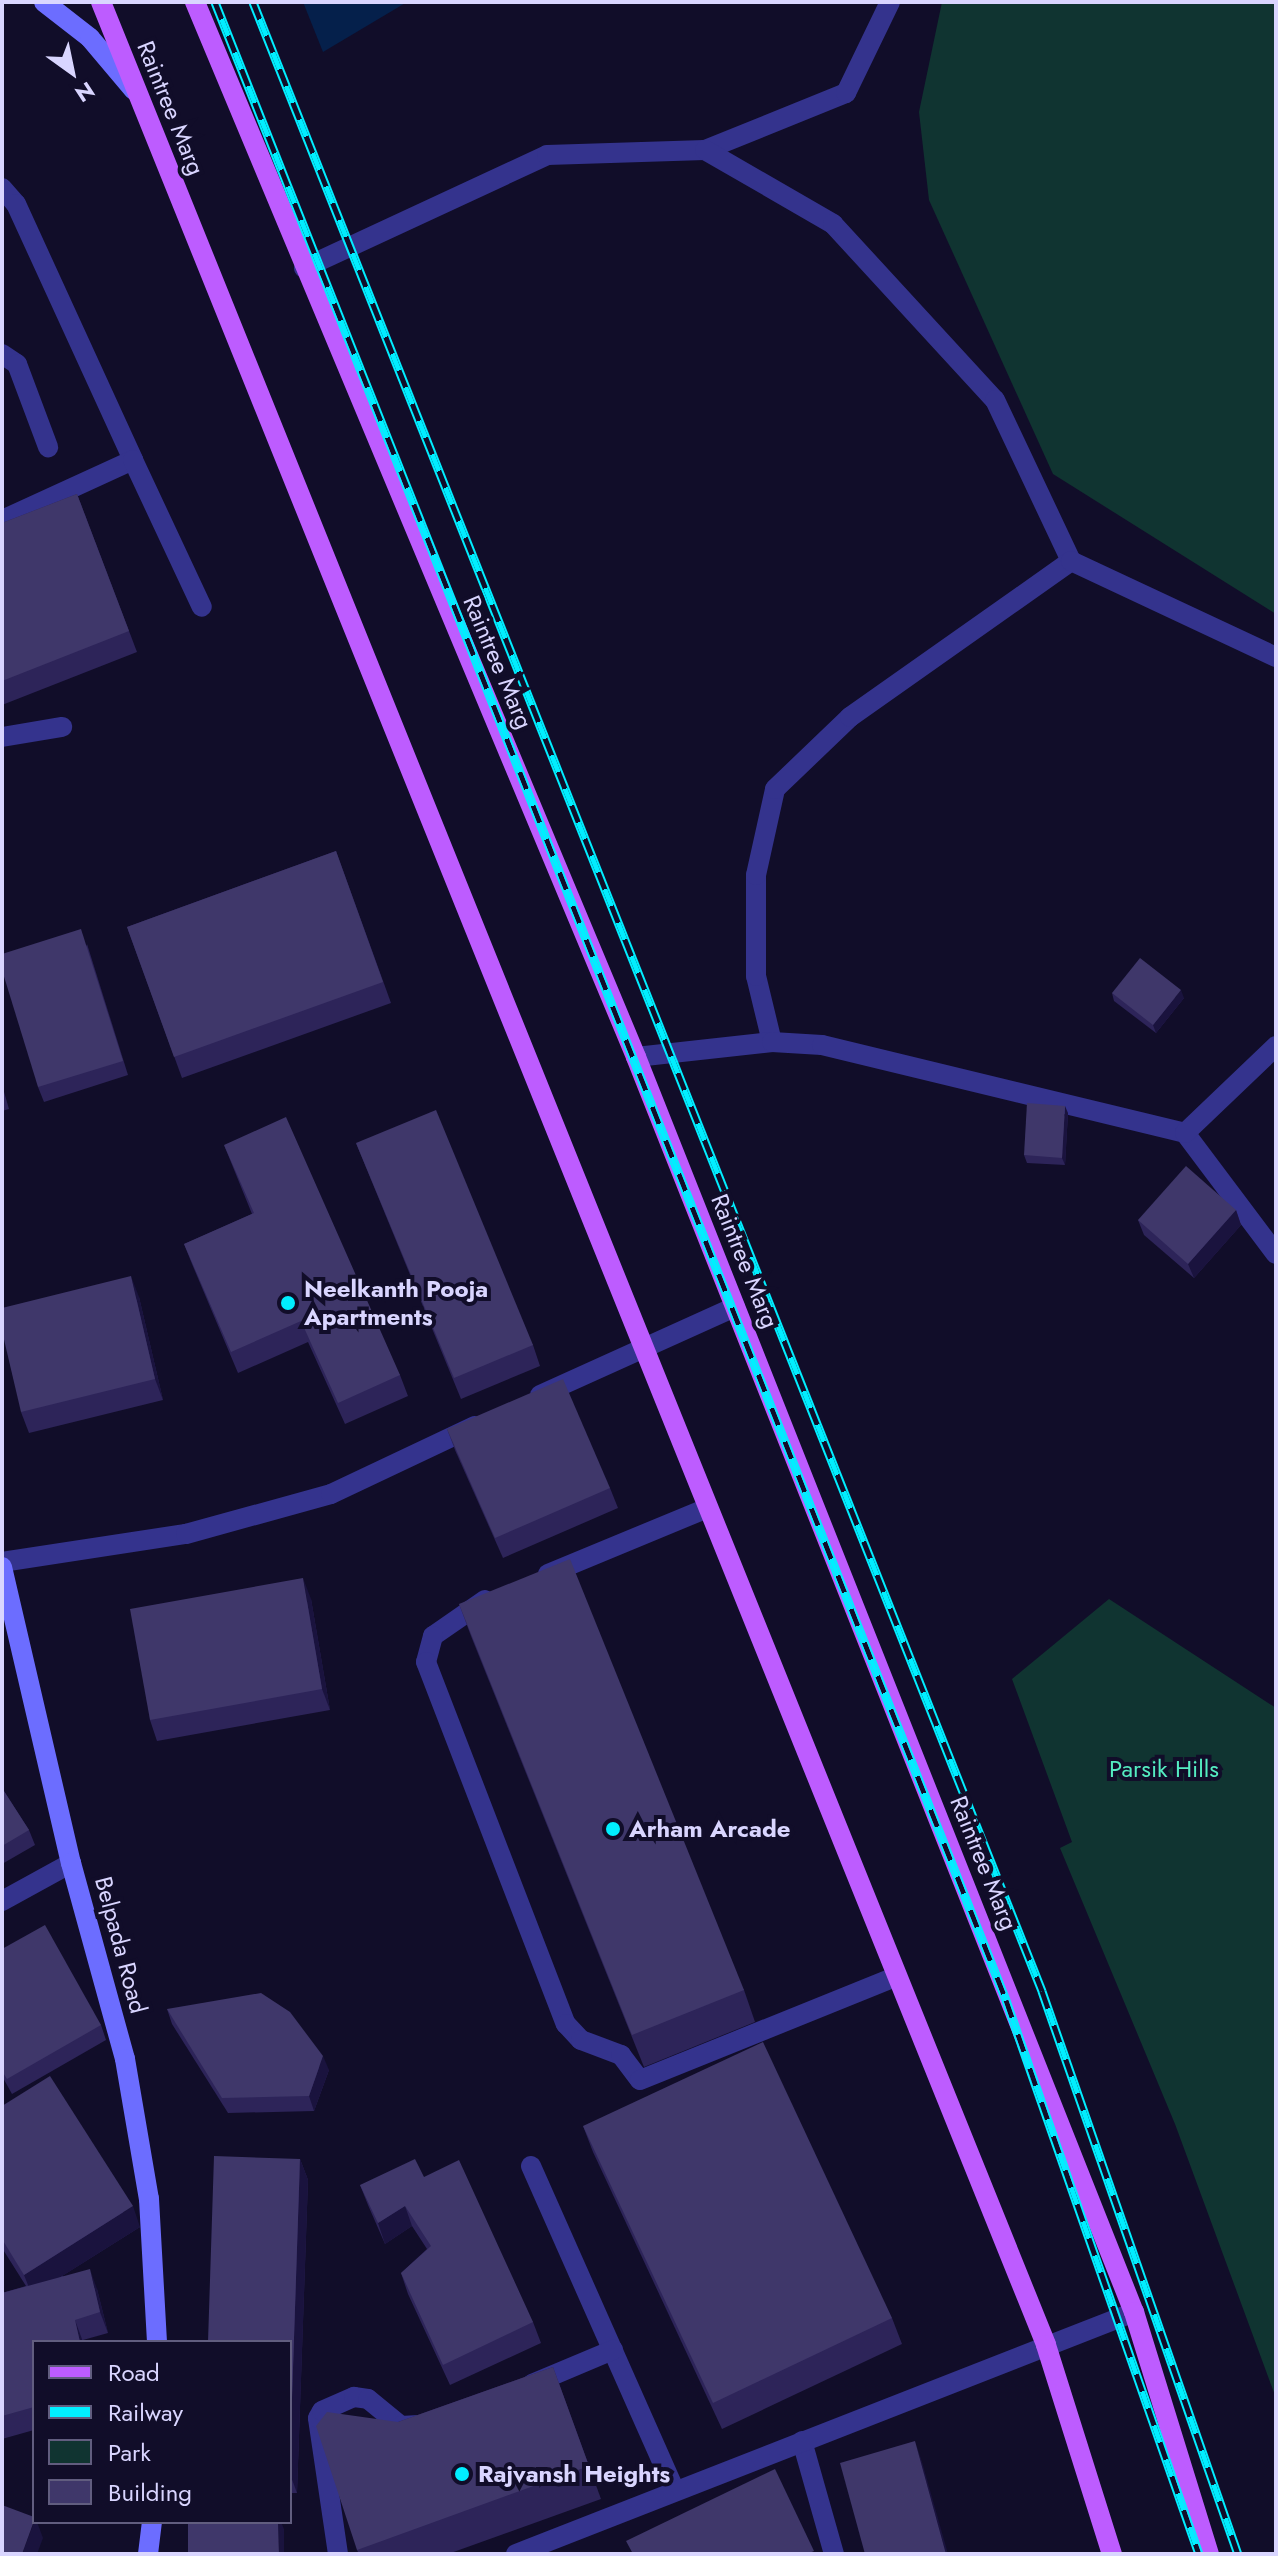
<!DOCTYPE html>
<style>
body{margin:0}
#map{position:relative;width:1278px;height:2556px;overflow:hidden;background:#110d29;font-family:Jost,sans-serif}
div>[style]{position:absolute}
.green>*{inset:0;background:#103431}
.water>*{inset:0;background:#05204b}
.lane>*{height:20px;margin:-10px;padding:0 10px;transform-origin:10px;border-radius:10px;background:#34338d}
.street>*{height:20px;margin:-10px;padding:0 10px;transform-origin:10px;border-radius:10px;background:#34338d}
.secondary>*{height:20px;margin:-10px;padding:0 10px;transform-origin:10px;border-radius:10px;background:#6c6dff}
.primary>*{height:20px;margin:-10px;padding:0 10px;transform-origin:10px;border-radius:10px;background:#bd5cff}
.rail>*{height:9px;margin-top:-4.5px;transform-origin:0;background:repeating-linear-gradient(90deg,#110d29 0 18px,#01eeff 0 36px);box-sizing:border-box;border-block:2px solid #01eeff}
.wall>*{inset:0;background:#2d2459}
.shaded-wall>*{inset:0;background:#1a133e}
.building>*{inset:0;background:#3f376a}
.dots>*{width:22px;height:22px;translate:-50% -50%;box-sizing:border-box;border:4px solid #110d29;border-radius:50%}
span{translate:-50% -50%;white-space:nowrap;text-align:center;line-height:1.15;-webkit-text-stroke:8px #110d29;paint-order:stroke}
.street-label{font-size:24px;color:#d9d5ff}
.poi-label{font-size:24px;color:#d9d5ff;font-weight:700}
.left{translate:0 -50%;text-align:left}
.park-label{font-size:24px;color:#54ecc1}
.frame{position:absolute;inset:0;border:4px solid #d9d5ff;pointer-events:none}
.legend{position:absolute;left:32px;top:2340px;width:260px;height:184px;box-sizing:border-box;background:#110d29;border:2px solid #615d7f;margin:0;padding:10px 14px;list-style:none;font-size:24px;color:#d9d5ff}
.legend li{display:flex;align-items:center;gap:16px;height:40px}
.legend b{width:40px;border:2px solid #615d7f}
.north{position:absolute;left:32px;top:32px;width:80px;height:80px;-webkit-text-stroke:6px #110d29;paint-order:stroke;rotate:147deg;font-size:22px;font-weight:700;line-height:32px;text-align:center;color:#d9d5ff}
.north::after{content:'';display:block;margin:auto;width:28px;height:36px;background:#d9d5ff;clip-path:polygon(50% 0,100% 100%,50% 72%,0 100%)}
</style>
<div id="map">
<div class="green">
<div style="clip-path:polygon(942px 2px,1276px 2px,1276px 614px,1053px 474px,929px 200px,919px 112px)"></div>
<div style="clip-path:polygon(1109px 1599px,1276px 1708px,1276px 2398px,1175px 2124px,1060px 1848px,1072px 1842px,1012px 1679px)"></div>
</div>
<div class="water">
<div style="clip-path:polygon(303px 2px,407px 2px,323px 52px)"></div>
</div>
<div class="lane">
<div style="left:705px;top:150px;width:152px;rotate:-22deg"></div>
<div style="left:846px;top:93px;width:101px;rotate:-64.2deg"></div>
<div style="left:304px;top:268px;width:268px;rotate:-24.9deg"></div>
<div style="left:547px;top:155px;width:158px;rotate:-1.8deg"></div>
<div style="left:705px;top:150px;width:148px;rotate:30deg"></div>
<div style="left:833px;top:224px;width:239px;rotate:47.4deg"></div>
<div style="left:995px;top:400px;width:178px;rotate:64.7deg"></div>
<div style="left:772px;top:1042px;width:68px;rotate:-103.6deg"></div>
<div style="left:756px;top:976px;width:101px;rotate:-90deg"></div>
<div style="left:756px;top:875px;width:88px;rotate:-77.5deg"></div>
<div style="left:775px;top:789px;width:104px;rotate:-43.8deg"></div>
<div style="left:850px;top:717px;width:271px;rotate:-35.2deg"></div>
<div style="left:1071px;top:561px;width:226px;rotate:25.1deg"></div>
</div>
<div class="street">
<div style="left:2px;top:188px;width:21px;rotate:49deg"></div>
<div style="left:16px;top:204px;width:281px;rotate:65.4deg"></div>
<div style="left:133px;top:460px;width:144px;rotate:155.4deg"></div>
<div style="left:2px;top:354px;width:18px;rotate:34deg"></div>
<div style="left:17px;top:364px;width:89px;rotate:69.5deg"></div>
<div style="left:133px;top:460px;width:162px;rotate:64.9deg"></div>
<div style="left:2px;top:737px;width:61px;rotate:-9.5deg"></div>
<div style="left:636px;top:1057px;width:137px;rotate:-6.3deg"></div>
<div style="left:772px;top:1042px;width:50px;rotate:3.4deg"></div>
<div style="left:822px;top:1045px;width:374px;rotate:13.6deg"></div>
<div style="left:1185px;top:1133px;width:151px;rotate:53.1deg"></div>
<div style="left:1185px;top:1133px;width:126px;rotate:-43.7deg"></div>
<div style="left:540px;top:1395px;width:214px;rotate:-24.3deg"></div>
<div style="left:2px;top:1562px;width:186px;rotate:-8.7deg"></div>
<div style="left:186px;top:1534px;width:150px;rotate:-15.4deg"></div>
<div style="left:331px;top:1494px;width:159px;rotate:-25.3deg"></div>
<div style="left:548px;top:1574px;width:172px;rotate:-22.5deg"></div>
<div style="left:485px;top:1600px;width:63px;rotate:145.3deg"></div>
<div style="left:433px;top:1636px;width:27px;rotate:105deg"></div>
<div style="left:426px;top:1662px;width:388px;rotate:68.9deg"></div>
<div style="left:566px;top:2024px;width:22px;rotate:47deg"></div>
<div style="left:581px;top:2040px;width:43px;rotate:20.6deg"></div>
<div style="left:621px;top:2055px;width:31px;rotate:53deg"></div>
<div style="left:640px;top:2080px;width:277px;rotate:-22deg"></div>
<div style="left:2px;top:1901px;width:79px;rotate:-28.8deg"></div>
<div style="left:531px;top:2166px;width:355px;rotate:66.1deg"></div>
<div style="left:532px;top:2384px;width:88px;rotate:-22.8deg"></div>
<div style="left:802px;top:2441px;width:117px;rotate:74.2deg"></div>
<div style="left:338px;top:2554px;width:137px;rotate:-98.4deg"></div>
<div style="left:318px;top:2418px;width:8px;rotate:-60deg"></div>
<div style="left:322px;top:2411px;width:35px;rotate:-24deg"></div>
<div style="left:354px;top:2397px;width:14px;rotate:8deg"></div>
<div style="left:368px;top:2399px;width:43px;rotate:39.3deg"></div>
<div style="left:401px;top:2426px;width:18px;rotate:-3deg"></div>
<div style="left:516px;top:2554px;width:664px;rotate:-21.38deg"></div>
</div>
<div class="secondary">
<div style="left:44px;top:2px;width:58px;rotate:38deg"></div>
<div style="left:90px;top:38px;width:68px;rotate:49.8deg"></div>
<div style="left:2px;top:1567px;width:304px;rotate:76.9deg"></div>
<div style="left:71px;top:1863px;width:203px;rotate:74.6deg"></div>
<div style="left:125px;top:2059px;width:142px;rotate:80.3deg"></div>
<div style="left:149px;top:2199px;width:143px;rotate:86.8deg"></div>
<div style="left:148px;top:2554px;width:32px;rotate:-83deg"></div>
</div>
<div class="primary">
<div style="left:101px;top:2px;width:2526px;rotate:68.03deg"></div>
<div style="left:1046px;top:2345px;width:219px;rotate:72.5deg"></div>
<div style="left:195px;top:2px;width:1143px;rotate:67.31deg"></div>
<div style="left:636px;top:1057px;width:1350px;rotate:68.36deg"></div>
<div style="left:1134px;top:2312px;width:253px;rotate:72.8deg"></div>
</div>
<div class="rail">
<div style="left:215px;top:2px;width:2149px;rotate:68.4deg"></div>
<div style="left:1006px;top:2000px;width:587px;rotate:70.79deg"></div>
<div style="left:253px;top:2px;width:2140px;rotate:68.36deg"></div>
<div style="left:1042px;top:1991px;width:596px;rotate:70.81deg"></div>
</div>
<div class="wall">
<div style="clip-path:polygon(77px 494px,137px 652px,2px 705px,2px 523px)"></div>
<div style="clip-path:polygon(336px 851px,391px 1003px,182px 1078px,127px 927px)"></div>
<div style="clip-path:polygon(87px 944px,128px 1075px,44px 1102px,38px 1087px)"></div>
<div style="clip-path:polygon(1112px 993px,1184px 998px,1156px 1033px,1114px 1001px)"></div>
<div style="clip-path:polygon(2px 1085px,9px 1109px,2px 1111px)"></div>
<div style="clip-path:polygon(1068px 1113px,1065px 1165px,1027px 1163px,1024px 1155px)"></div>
<div style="clip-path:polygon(356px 1143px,533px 1345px,540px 1366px,461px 1399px)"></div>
<div style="clip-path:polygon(224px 1145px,400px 1375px,408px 1396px,345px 1424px,308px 1342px,238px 1373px,192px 1264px,184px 1244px,252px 1214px)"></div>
<div style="clip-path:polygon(1236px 1210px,1241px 1225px,1194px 1278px,1144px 1235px,1138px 1220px)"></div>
<div style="clip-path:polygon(139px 1297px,163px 1400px,29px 1433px,21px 1412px)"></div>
<div style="clip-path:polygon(447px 1429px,610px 1488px,618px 1508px,503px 1558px,455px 1450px)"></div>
<div style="clip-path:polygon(311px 1599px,330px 1710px,157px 1741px,150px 1720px)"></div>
<div style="clip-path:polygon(459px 1604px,744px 1990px,755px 2022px,644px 2067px,471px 1636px)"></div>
<div style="clip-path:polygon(2px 1788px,29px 1830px,35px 1845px,2px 1864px)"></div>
<div style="clip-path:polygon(2px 1949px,101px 2025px,106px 2040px,12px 2094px,2px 2076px)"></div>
<div style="clip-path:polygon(167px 2009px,329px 2070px,314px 2111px,228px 2113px,172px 2024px)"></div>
<div style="clip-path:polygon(2px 2106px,140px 2227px,62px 2276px,97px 2289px,108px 2333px,83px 2340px,34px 2342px,34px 2430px,2px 2439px,2px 2293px,26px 2286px,2px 2248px)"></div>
<div style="clip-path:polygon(583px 2126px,892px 2318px,902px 2344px,722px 2429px,593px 2152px)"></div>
<div style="clip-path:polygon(300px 2159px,308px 2180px,297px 2493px,290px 2493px,290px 2342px)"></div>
<div style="clip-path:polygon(424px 2177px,533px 2322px,541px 2343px,450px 2385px,408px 2294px,401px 2273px,427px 2249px,412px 2226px,385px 2244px,368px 2205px,360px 2185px)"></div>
<div style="clip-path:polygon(553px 2367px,601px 2499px,448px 2554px,359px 2554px,357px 2550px,398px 2422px)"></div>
</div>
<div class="shaded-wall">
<div style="clip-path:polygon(2px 225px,4px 231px,2px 314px)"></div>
<div style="clip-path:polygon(1181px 990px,1184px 998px,1156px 1033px,1153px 1025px)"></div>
<div style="clip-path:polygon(1065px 1106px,1068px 1113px,1065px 1165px,1062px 1158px)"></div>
<div style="clip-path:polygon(1236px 1210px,1241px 1225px,1194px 1278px,1188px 1264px)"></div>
<div style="clip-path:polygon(131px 1276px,139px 1297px,163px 1400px,155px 1379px)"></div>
<div style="clip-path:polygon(303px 1578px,311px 1599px,330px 1710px,322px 1689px)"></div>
<div style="clip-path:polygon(323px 2056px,329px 2070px,314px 2111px,309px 2096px)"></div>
<div style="clip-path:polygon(300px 2159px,308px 2180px,297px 2493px,290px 2474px,290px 2458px)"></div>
<div style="clip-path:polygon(133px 2206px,140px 2227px,32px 2295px,24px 2275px)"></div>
<div style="clip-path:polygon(405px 2206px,412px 2226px,385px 2244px,378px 2223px)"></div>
<div style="clip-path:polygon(90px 2269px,97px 2289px,108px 2333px,100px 2312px)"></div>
<div style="clip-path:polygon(75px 2320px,83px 2342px,80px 2342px)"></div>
<div style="clip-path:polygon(915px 2441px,922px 2462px,948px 2554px,946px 2554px)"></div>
<div style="clip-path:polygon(34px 2522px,37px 2522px,43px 2538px,37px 2554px,22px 2554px)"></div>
<div style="clip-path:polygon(278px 2522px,281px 2522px,284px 2529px,284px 2554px,279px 2554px)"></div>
</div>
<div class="building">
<div style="clip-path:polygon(77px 494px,129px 631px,2px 681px,2px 523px)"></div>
<div style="clip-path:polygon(336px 851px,383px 982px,174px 1057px,127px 927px)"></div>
<div style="clip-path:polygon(81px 929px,123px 1061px,38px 1087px,2px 970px,2px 954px)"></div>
<div style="clip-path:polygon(1140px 958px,1181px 990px,1153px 1025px,1112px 993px)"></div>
<div style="clip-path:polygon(1027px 1103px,1065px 1106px,1062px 1158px,1024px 1155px)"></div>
<div style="clip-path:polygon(436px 1110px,533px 1345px,454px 1378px,356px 1143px)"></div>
<div style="clip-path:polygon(286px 1117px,400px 1375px,338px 1403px,301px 1321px,231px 1352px,184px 1244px,254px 1213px,224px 1145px)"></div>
<div style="clip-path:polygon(1186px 1166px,1236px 1210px,1188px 1264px,1138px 1220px)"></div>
<div style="clip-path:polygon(131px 1276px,155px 1379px,21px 1412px,2px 1331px,2px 1308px)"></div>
<div style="clip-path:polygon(563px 1379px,610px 1488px,495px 1538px,447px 1429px)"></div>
<div style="clip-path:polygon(570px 1559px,744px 1990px,632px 2035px,459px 1604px)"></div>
<div style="clip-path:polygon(303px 1578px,322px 1689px,150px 1720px,130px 1609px)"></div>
<div style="clip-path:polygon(2px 1788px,29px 1830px,2px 1846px)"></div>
<div style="clip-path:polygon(45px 1925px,101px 2025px,7px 2079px,2px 2071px,2px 1949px)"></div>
<div style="clip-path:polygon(261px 1993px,290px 2012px,323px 2056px,309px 2096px,222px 2098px,167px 2009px)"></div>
<div style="clip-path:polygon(763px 2042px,892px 2318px,713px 2403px,583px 2126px)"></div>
<div style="clip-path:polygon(50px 2076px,133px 2206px,24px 2275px,2px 2239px,2px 2106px)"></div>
<div style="clip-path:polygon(214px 2156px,300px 2159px,290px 2458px,290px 2342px,208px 2342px)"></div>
<div style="clip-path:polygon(415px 2159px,424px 2177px,459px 2160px,533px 2322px,443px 2365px,401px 2273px,431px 2246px,405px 2206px,378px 2223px,360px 2185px)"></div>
<div style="clip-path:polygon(90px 2269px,100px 2312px,75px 2320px,80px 2342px,34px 2342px,34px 2407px,2px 2416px,2px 2293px)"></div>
<div style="clip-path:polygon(553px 2367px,589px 2466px,357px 2550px,316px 2426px,327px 2412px,398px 2422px)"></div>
<div style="clip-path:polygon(915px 2441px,946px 2554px,865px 2554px,840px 2463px)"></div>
<div style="clip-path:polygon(775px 2469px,814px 2551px,807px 2554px,633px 2554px,626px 2541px)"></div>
<div style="clip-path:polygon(2px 2505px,34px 2517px,34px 2521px,22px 2554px,2px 2554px)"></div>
<div style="clip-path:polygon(188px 2522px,278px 2522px,279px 2554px,188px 2554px)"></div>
</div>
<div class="dots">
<div style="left:288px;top:1303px;background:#01eeff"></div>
<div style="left:613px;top:1829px;background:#01eeff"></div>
<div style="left:462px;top:2474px;background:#01eeff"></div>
</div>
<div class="street-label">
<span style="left:171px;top:108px;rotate:68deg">Raintree Marg</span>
<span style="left:498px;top:662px;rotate:67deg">Raintree Marg</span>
<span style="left:745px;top:1261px;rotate:68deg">Raintree Marg</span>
<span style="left:984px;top:1863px;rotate:68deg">Raintree Marg</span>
<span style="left:121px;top:1945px;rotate:75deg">Belpada Road</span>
</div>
<div class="poi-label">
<span class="left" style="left:304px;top:1303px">Neelkanth Pooja<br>Apartments</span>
<span class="left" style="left:629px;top:1829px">Arham Arcade</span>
<span class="left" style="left:478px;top:2474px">Rajvansh Heights</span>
</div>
<div class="park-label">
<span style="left:1164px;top:1769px">Parsik Hills</span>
</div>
<div class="frame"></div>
<ul class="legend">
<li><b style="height:10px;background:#bd5cff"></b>Road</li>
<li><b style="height:10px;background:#01eeff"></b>Railway</li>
<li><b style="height:22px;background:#103431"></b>Park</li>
<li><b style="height:22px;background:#3f376a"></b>Building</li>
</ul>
<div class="north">N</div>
</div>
